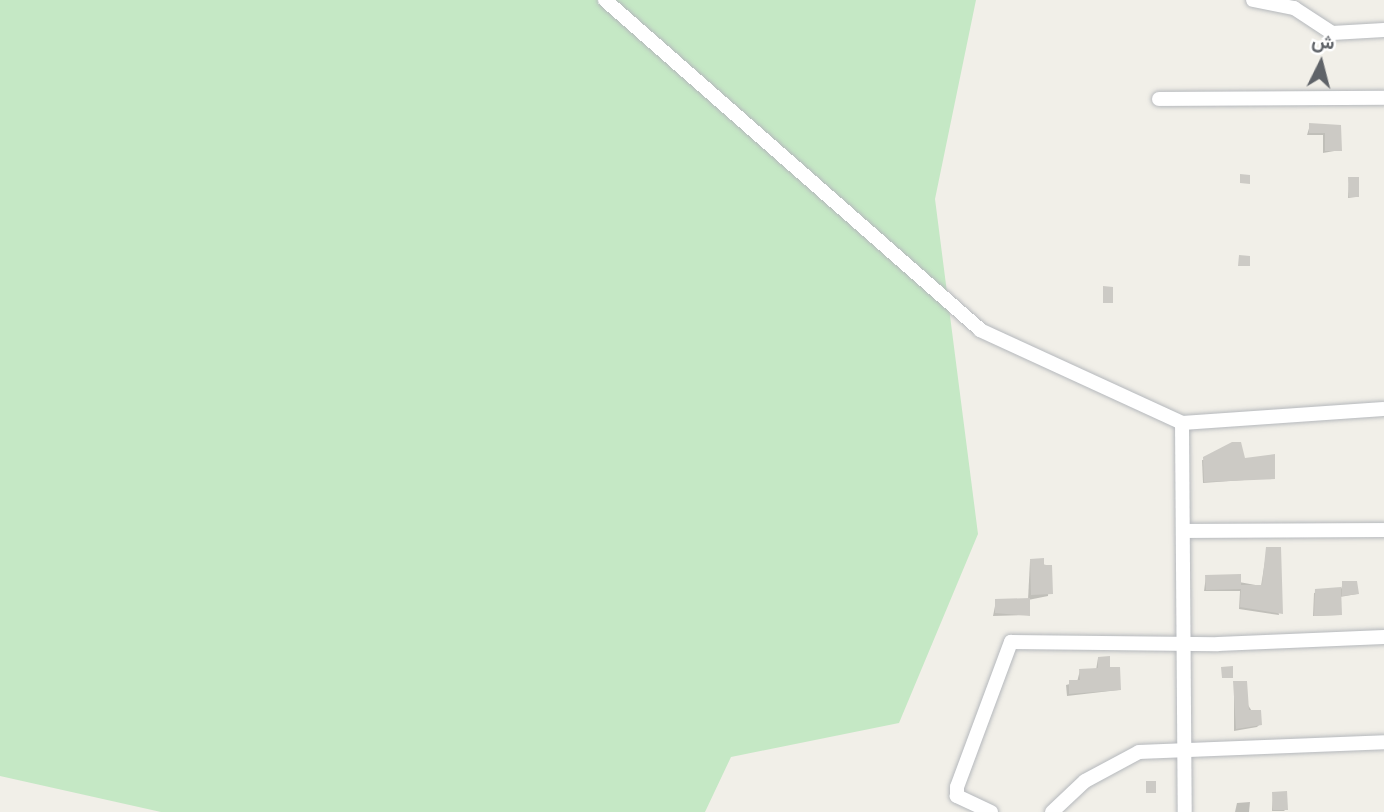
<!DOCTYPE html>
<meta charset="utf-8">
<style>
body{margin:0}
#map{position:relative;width:1384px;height:812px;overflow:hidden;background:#f1efe8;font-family:"Fira Sans",Vazirmatn,sans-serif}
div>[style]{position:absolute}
.green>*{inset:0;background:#c5e8c5}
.shadow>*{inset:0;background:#0003}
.building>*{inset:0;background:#cccac5}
.roads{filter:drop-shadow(0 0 2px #b5b8bc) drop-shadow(0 0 2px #b5b8bc)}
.street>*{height:14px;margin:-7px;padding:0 7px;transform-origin:7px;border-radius:7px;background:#fff}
span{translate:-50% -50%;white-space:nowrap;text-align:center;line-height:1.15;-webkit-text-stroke:5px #fff;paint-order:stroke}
.north{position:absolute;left:1286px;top:28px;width:70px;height:70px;-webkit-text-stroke:5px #fff;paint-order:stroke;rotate:6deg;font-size:19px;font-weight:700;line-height:28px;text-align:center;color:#5f6368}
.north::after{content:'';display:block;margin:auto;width:24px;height:32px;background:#5f6368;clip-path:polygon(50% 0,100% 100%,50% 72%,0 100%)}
</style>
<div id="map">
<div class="green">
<div style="clip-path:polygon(0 0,976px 0,935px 199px,978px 534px,899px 723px,731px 757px,705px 812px,161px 812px,0 776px)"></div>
</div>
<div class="shadow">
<div style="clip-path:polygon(1310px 125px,1340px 126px,1340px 150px,1323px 153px,1323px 135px,1307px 135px)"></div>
<div style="clip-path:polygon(1349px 179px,1358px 196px,1356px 197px,1348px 198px)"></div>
<div style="clip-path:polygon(1202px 460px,1243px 460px,1273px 478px,1203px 483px)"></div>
<div style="clip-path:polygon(1267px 549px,1279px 615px,1239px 609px,1240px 591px,1204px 591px,1206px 576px,1261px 586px)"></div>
<div style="clip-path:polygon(1030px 561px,1050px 566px,1048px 596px,1028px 600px)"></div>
<div style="clip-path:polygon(1343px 583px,1357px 594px,1340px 597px,1340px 615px,1313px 616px,1314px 593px,1341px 589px)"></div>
<div style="clip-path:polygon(996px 601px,1028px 615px,993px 616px)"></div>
<div style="clip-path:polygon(1098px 658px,1119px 690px,1067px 696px,1066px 685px,1077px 682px,1080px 670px,1096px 670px)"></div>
<div style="clip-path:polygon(1234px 683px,1260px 724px,1257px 727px,1234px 731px)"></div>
<div style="clip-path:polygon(1273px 793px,1286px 809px,1284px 811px,1272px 811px)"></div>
<div style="clip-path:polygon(1250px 802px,1249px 812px,1235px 812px,1237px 803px)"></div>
</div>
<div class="building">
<div style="clip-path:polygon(1309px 123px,1341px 125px,1342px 151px,1325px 151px,1325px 133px,1309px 133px)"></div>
<div style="clip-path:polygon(1240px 174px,1250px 175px,1250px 184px,1240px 183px)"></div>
<div style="clip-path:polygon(1348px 177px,1359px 177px,1359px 197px,1349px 197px)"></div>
<div style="clip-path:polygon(1239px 255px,1250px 256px,1250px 266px,1238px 266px)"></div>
<div style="clip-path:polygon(1103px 286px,1113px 287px,1113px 303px,1103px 303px)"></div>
<div style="clip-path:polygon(1232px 442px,1241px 442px,1245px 458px,1275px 454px,1275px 479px,1204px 482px,1203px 457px)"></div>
<div style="clip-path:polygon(1266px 547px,1281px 547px,1283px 614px,1240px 607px,1241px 589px,1206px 590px,1205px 575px,1241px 574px,1241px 585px,1262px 585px)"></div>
<div style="clip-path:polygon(1044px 558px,1044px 565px,1052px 565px,1053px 594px,1031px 595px,1030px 559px)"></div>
<div style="clip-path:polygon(1342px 581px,1357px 581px,1359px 594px,1342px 596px)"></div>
<div style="clip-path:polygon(1341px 587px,1342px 615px,1314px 616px,1315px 589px)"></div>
<div style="clip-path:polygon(1030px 598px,1030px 616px,995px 613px,995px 599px)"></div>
<div style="clip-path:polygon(1110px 656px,1110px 667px,1120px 667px,1121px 690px,1069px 694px,1069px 680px,1080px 680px,1079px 669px,1098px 668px,1098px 657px)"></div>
<div style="clip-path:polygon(1233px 666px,1233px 678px,1222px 678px,1221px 667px)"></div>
<div style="clip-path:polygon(1233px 681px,1247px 681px,1249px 710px,1261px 710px,1262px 725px,1236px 729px)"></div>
<div style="clip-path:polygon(1146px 781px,1156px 781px,1156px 793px,1146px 793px)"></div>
<div style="clip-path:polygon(1287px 791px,1288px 810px,1273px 810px,1272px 792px)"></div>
</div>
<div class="roads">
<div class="street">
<div style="left:605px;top:0;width:500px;rotate:41.3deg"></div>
<div style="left:980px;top:330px;width:222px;rotate:24.7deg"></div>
<div style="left:1182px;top:423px;width:202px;rotate:-4deg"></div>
<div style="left:1253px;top:0;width:42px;rotate:11deg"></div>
<div style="left:1294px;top:8px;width:45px;rotate:33.3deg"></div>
<div style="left:1332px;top:33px;width:52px;rotate:-3.3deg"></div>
<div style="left:1159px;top:99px;width:225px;rotate:-0.3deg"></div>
<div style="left:1182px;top:423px;width:389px;rotate:89.6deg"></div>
<div style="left:1184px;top:531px;width:200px;rotate:-0.3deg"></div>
<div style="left:991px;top:812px;width:38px;rotate:-155deg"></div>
<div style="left:957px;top:796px;width:9px;rotate:-90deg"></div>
<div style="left:957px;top:787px;width:155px;rotate:-69.6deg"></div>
<div style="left:1011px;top:642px;width:207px;rotate:0.6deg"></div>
<div style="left:1218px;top:644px;width:166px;rotate:-2.4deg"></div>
<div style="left:1052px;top:812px;width:45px;rotate:-43.2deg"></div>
<div style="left:1085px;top:781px;width:61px;rotate:-28.2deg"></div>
<div style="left:1139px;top:752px;width:245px;rotate:-2.3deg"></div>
</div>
</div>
<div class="north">ش</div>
</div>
